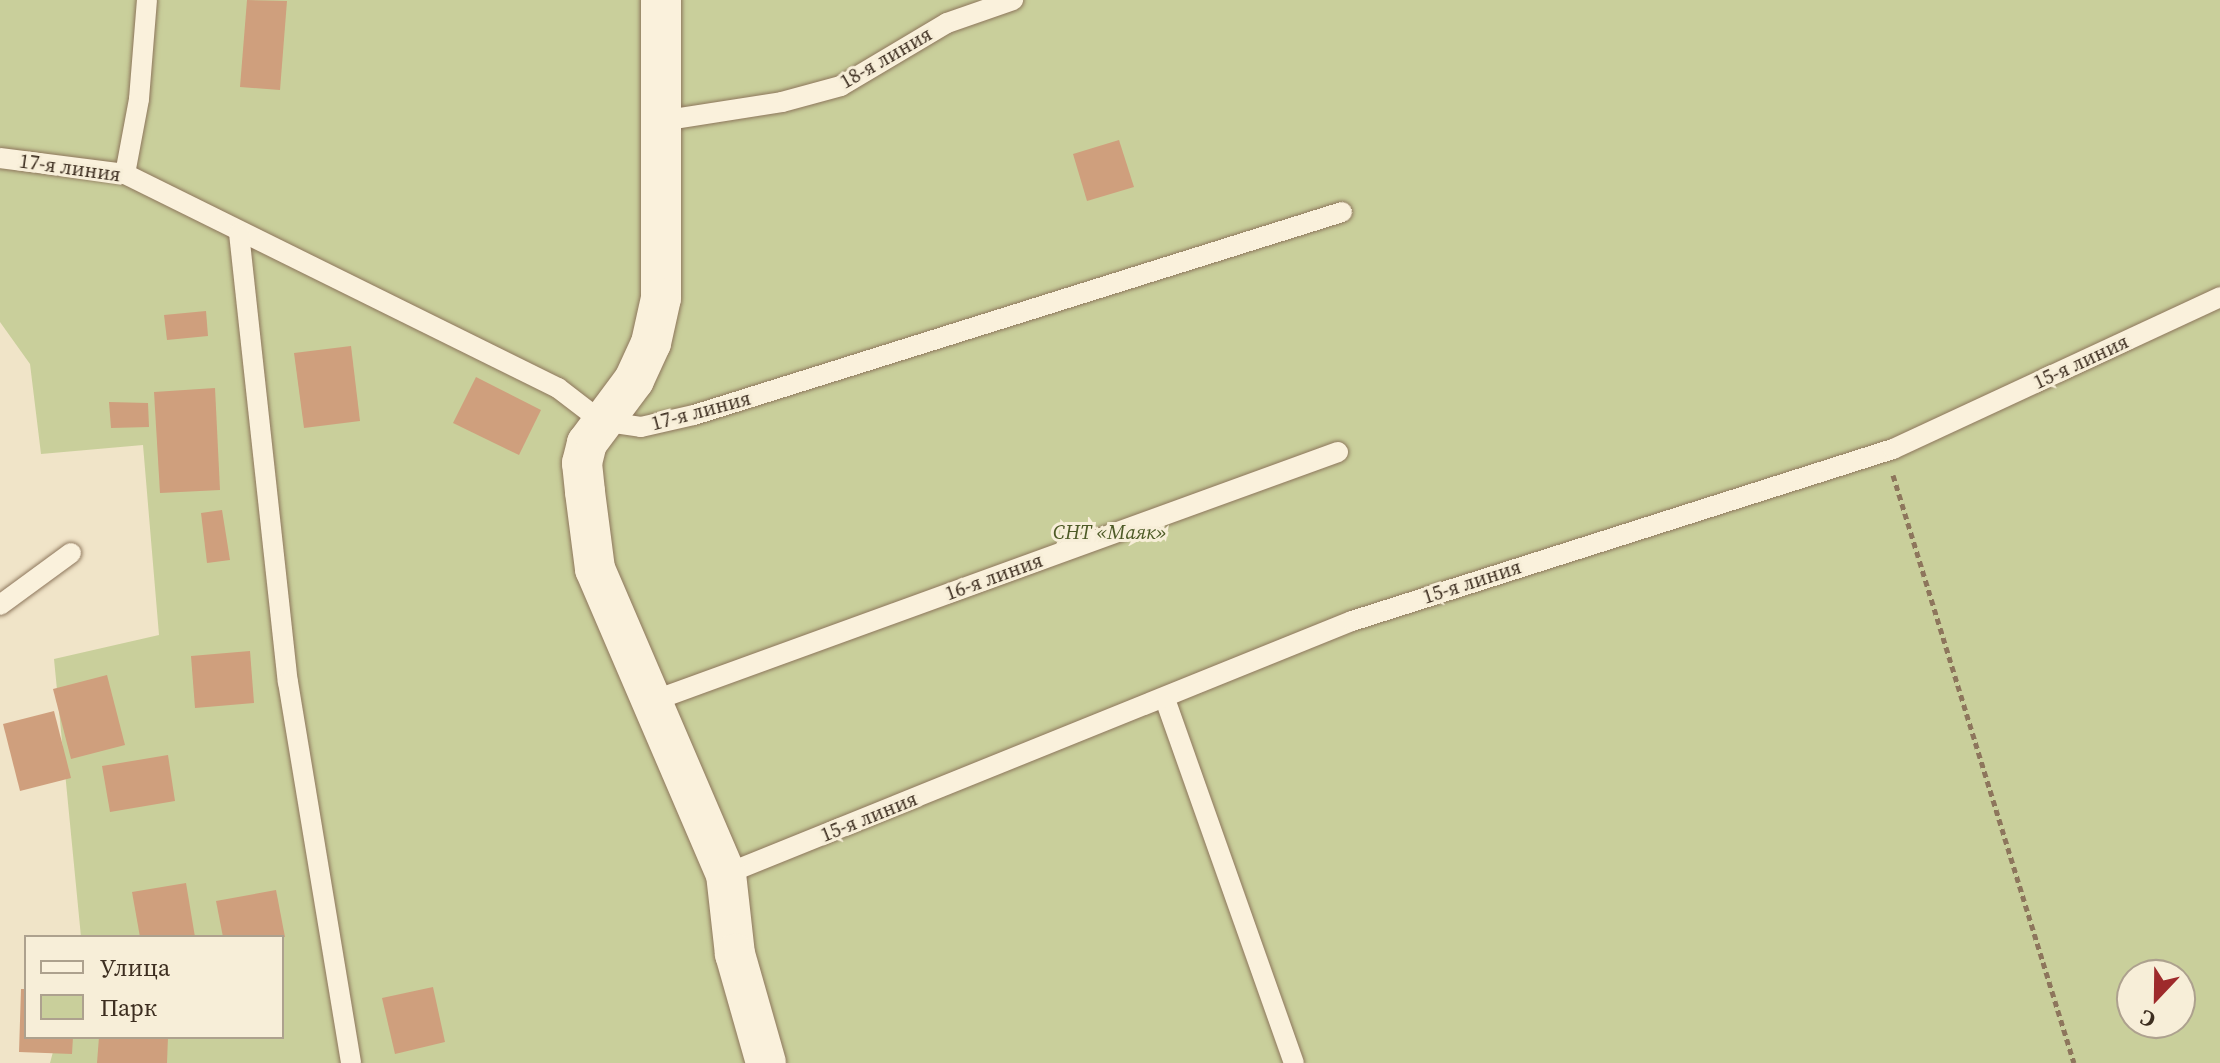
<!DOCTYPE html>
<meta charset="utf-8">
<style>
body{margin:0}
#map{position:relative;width:2220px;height:1063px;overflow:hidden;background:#f0e4c8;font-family:"Source Serif 4",serif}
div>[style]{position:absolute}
.green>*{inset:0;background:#c9cf9b}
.building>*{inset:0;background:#cf9f7d}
.path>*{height:5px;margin-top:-2.5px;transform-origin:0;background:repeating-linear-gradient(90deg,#8d765c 0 6px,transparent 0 10px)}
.roads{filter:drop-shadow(0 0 2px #8d765c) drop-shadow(0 0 2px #8d765c)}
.service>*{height:20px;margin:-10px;padding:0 10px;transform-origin:10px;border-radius:10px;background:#faf1dc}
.minor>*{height:40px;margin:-20px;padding:0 20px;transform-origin:20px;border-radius:20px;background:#faf1dc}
span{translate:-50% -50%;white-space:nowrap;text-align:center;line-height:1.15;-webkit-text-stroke:6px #f7eed8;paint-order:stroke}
.street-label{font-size:20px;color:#3d2e20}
.park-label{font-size:20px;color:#4d5a26;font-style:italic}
.legend{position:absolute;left:24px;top:935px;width:260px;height:104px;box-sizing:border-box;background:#f7eed8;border:2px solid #ada18e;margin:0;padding:10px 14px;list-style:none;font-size:24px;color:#3d2e20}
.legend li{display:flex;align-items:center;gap:16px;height:40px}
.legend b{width:40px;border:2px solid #ada18e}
.north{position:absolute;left:2116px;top:959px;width:80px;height:80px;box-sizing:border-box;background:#f7eed8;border:2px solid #ada18e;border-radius:50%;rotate:202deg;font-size:22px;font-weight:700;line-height:32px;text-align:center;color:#3d2e20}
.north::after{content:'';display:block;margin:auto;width:28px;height:36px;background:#9e2a2b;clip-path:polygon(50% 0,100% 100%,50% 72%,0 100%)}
</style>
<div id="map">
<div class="green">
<div style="clip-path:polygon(evenodd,0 0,2220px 0,2220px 1063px,50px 1063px,57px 1037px,282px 1037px,282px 937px,81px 937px,54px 659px,159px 635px,143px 445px,41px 454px,30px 364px,0 322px,0 0,2132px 975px,2180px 975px,2180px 1023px,2132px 1023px,2132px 975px)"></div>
</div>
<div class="building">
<div style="clip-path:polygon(247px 0,287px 1px,280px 90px,240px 87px)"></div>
<div style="clip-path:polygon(1119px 140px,1134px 187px,1087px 201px,1073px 154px)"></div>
<div style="clip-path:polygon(206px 311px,208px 336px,167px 340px,164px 315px)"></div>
<div style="clip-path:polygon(351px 346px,360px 421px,304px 428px,294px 353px)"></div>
<div style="clip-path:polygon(476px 377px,541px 410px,519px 455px,453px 423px)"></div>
<div style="clip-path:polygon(215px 388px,220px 490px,160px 493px,154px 392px)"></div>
<div style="clip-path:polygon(109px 402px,148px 403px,149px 427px,111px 428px)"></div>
<div style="clip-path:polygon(222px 510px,230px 560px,207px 563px,201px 513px)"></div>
<div style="clip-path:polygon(250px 651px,254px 703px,195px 708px,191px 656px)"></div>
<div style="clip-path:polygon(107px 675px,125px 745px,71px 759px,53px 689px)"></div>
<div style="clip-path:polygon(54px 711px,71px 778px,20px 791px,3px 724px)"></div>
<div style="clip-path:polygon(168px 755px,175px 801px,110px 812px,102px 766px)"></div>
<div style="clip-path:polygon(186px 883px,195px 937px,140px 937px,132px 892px)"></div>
<div style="clip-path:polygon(276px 890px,285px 937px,223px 937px,216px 901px)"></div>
<div style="clip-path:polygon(433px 987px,445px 1042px,395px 1054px,382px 998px)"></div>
<div style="clip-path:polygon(21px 989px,26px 989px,26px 1037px,73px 1037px,72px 1054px,19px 1052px)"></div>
<div style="clip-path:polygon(99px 1037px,168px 1037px,167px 1063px,97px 1063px)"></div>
</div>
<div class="path">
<div style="left:1893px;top:475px;width:615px;rotate:72.89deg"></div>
</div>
<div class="roads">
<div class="service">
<div style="left:661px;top:121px;width:122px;rotate:-8.9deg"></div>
<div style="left:782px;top:102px;width:61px;rotate:-15.2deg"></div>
<div style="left:841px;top:86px;width:123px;rotate:-30.7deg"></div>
<div style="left:947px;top:23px;width:70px;rotate:-19.2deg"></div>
<div style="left:0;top:158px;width:126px;rotate:7.3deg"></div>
<div style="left:125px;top:174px;width:483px;rotate:26.3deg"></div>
<div style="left:558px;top:388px;width:54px;rotate:37.5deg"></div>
<div style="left:601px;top:421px;width:40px;rotate:8.5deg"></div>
<div style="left:641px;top:427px;width:54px;rotate:-12.8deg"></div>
<div style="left:694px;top:415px;width:679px;rotate:-17.39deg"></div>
<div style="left:125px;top:174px;width:76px;rotate:-79.4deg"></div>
<div style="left:139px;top:99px;width:99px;rotate:-85.4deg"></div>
<div style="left:239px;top:233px;width:452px;rotate:83.8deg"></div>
<div style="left:288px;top:682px;width:386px;rotate:80.6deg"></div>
<div style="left:0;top:605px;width:88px;rotate:-36.2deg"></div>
<div style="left:1165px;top:699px;width:386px;rotate:70.5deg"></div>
<div style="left:650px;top:702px;width:732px;rotate:-19.97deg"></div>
<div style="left:726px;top:874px;width:675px;rotate:-22.01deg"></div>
<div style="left:1352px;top:621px;width:568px;rotate:-17.64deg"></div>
<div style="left:1893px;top:449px;width:361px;rotate:-24.9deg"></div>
</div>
<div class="minor">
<div style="left:661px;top:0;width:298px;rotate:90deg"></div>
<div style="left:661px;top:298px;width:46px;rotate:102.5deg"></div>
<div style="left:651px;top:343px;width:41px;rotate:114.7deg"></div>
<div style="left:634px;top:380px;width:79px;rotate:126.7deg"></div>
<div style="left:587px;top:443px;width:21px;rotate:104deg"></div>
<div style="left:582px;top:463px;width:29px;rotate:84deg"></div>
<div style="left:585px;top:492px;width:78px;rotate:82.6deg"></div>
<div style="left:595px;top:569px;width:332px;rotate:66.8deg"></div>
<div style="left:726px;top:874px;width:81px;rotate:83.6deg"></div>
<div style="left:735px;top:954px;width:113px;rotate:74.1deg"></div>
</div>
</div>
<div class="street-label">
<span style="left:886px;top:58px;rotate:-30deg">18-я линия</span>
<span style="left:70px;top:168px;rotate:8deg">17-я линия</span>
<span style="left:2081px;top:362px;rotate:-25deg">15-я линия</span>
<span style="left:701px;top:411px;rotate:-15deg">17-я линия</span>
<span style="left:994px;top:577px;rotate:-20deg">16-я линия</span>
<span style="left:1472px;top:582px;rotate:-18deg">15-я линия</span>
<span style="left:869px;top:817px;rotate:-22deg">15-я линия</span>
</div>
<div class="park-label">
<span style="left:1110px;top:532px">СНТ «Маяк»</span>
</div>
<ul class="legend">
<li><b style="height:10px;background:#faf1dc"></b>Улица</li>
<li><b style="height:22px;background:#c9cf9b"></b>Парк</li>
</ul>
<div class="north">С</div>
</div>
